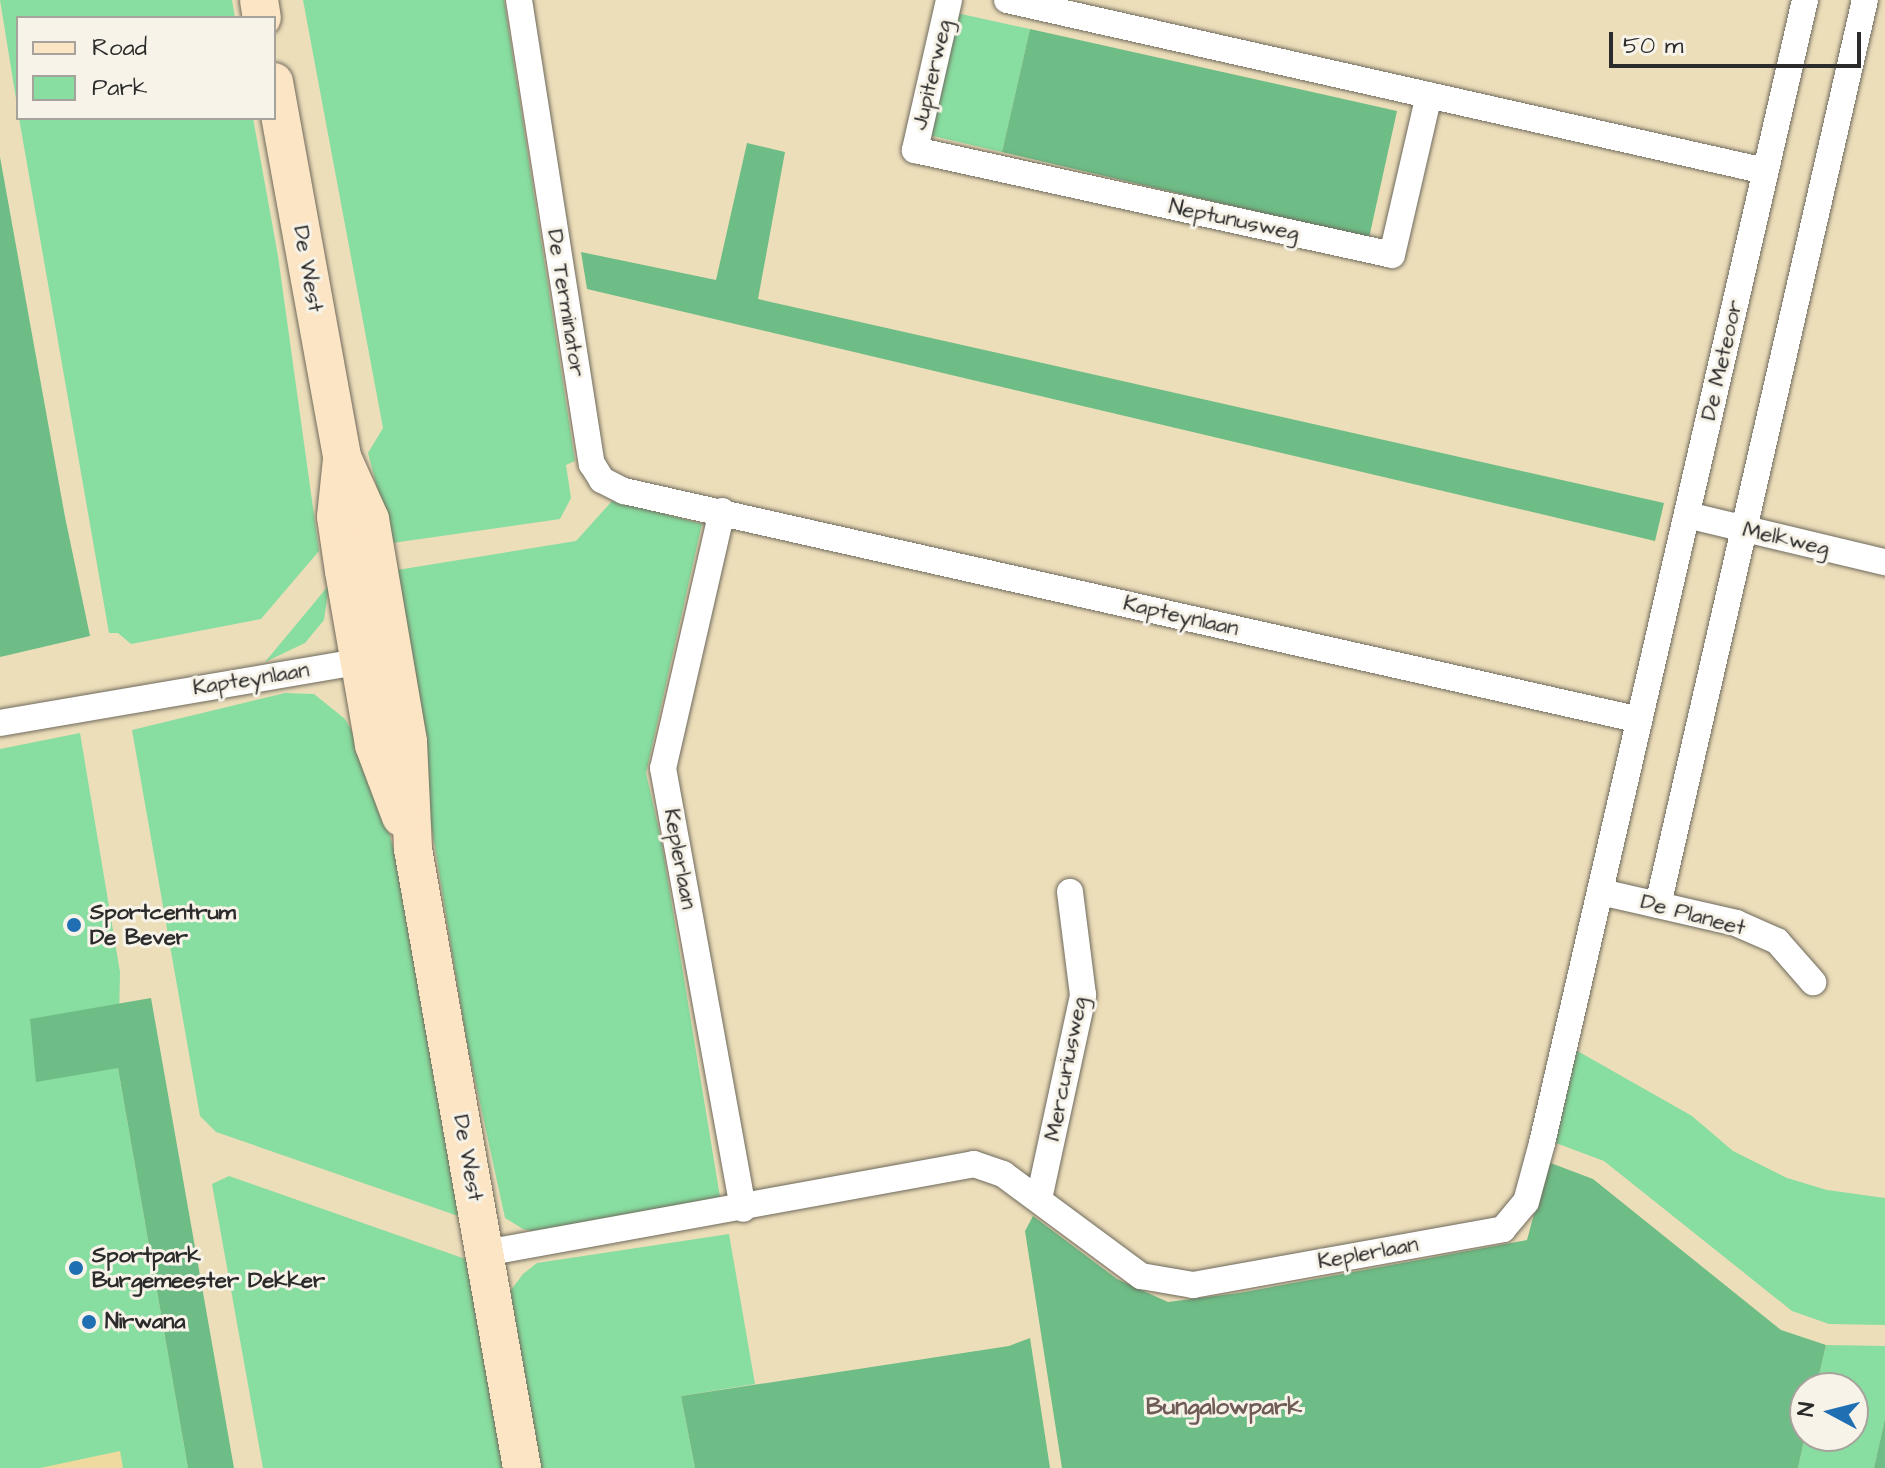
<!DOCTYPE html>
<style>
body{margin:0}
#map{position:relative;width:1885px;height:1468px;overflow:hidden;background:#eddeba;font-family:"Architects Daughter",sans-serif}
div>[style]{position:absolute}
.green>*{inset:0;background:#88dda0}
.forest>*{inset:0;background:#6ebc86}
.sand>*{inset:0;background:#eeda9e}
.roads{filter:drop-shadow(0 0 2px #6f6a5d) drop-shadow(0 0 2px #6f6a5d)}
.street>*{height:26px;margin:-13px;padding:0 13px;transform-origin:13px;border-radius:13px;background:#fff}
.secondary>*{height:38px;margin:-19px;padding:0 19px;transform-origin:19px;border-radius:19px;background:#fce5c4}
.dots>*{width:22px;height:22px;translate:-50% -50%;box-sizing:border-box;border:4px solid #f7f3e8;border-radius:50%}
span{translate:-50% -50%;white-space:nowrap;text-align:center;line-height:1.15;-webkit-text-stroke:6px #f7f3e8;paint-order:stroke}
.street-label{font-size:22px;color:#2b2b2b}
.poi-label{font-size:22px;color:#2b2b2b;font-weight:700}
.left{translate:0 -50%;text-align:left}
.neighbourhood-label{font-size:24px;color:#6f5b58;font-weight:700}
.legend{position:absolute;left:16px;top:16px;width:260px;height:104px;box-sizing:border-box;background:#f7f3e8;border:2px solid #a5a39c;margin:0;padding:10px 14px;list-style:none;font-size:24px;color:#2b2b2b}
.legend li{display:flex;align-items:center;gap:16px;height:40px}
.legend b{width:40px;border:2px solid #a5a39c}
.north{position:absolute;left:1789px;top:1372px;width:80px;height:80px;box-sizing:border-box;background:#f7f3e8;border:2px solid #a5a39c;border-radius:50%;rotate:277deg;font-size:22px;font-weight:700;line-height:32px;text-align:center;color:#2b2b2b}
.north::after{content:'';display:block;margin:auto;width:28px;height:36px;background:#1f6fb2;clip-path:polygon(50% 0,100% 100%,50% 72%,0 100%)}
.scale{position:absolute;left:1609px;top:32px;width:252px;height:36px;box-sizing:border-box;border:4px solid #2b2b2b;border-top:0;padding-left:10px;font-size:24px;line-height:28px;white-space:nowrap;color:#2b2b2b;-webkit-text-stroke:6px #f7f3e8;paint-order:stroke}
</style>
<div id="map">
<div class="green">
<div style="clip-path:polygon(0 0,232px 0,235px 18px,18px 18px,18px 111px)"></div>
<div style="clip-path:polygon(303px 0,504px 0,575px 461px,566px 465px,571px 498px,560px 519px,392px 543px,368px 453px,383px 428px)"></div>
<div style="clip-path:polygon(952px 12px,1030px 29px,1002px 152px,924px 134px)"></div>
<div style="clip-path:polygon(19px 118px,253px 118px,278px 256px,319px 551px,261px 619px,131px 644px,118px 633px,109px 633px)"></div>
<div style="clip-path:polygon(613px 500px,702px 524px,646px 773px,661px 839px,720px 1197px,563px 1232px,541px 1233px,523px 1229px,505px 1218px,467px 1043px,430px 817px,422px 710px,397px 570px,576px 541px)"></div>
<div style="clip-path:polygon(329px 585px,324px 620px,305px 643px,265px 662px)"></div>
<div style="clip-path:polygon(285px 693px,314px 694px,345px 719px,372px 765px,406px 899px,464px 1218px,216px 1132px,200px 1116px,132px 730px)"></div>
<div style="clip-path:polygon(80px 733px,120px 972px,118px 1068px,188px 1468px,0 1468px,0 749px)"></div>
<div style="clip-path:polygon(1574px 1049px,1692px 1116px,1733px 1151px,1787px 1178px,1827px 1190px,1885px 1198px,1885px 1325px,1829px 1324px,1792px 1311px,1604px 1161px,1553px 1142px)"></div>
<div style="clip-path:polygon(229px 1176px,471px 1261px,507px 1468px,263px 1468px,212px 1184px)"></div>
<div style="clip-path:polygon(729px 1234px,755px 1384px,681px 1396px,695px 1468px,537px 1468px,508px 1306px,511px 1290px,523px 1274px,537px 1263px)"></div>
<div style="clip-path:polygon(1826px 1345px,1885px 1346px,1885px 1419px,1874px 1468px,1798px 1468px,1805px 1436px,1853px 1436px,1853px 1388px,1816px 1388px)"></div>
</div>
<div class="forest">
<div style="clip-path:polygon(1030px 29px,1397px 111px,1369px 238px,1002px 152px)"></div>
<div style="clip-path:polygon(747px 143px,785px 152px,758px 299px,1664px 503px,1655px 541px,587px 289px,581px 252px,716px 280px)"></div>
<div style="clip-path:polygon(0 157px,65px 517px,90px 636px,0 657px)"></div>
<div style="clip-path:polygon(151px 998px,234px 1468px,188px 1468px,118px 1068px,36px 1082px,30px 1019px)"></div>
<div style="clip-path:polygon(1548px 1162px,1593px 1179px,1781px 1330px,1826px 1345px,1816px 1388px,1805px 1388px,1805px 1436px,1798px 1468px,1062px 1468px,1025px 1231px,1033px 1216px,1117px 1279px,1168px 1302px,1239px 1293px,1527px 1240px)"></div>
<div style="clip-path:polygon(1030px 1338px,1050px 1468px,695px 1468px,681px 1396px,1009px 1346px)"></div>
<div style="clip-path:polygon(1885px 1419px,1885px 1468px,1874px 1468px)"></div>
</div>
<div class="sand">
<div style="clip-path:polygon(120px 1451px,123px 1468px,40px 1468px)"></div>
</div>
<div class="roads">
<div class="street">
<div style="left:519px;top:0;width:470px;rotate:81.1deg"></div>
<div style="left:592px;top:464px;width:19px;rotate:58deg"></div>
<div style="left:602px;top:480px;width:25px;rotate:27deg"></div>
<div style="left:624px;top:491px;width:1041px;rotate:12.7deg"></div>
<div style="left:949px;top:0;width:154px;rotate:102.8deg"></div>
<div style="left:915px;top:150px;width:488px;rotate:12.4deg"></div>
<div style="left:1392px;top:255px;width:164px;rotate:-77deg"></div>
<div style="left:1007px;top:0;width:777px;rotate:12.71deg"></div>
<div style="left:722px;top:511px;width:264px;rotate:102.9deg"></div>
<div style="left:663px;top:768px;width:448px;rotate:79.7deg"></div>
<div style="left:1687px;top:515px;width:204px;rotate:13.4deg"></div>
<div style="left:0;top:723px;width:379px;rotate:-9.7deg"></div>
<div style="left:1601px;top:892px;width:139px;rotate:12.9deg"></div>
<div style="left:1736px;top:923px;width:45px;rotate:23.7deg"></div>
<div style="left:1777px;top:941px;width:55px;rotate:48.7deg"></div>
<div style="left:1658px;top:905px;width:928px;rotate:-77.12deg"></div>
<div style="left:1039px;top:1199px;width:209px;rotate:-77.8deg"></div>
<div style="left:1083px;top:995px;width:104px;rotate:-97.2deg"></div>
<div style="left:485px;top:1253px;width:497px;rotate:-10.3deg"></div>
<div style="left:974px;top:1164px;width:31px;rotate:19deg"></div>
<div style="left:1003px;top:1174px;width:172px;rotate:36.5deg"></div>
<div style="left:1141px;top:1276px;width:53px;rotate:9.8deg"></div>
<div style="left:1193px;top:1285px;width:315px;rotate:-10.2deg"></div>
<div style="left:1503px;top:1229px;width:35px;rotate:-50deg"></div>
<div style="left:1526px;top:1202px;width:61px;rotate:-74.8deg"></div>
<div style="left:1542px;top:1143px;width:1173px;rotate:-77.04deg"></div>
</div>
<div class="secondary">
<div style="left:259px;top:0;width:18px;rotate:81deg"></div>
<div style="left:274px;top:82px;width:381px;rotate:79.7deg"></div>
<div style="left:342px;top:457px;width:68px;rotate:65.7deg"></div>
<div style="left:370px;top:519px;width:226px;rotate:80.3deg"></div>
<div style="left:408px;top:742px;width:107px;rotate:87.3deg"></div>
<div style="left:413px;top:849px;width:629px;rotate:80.01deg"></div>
<div style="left:342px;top:459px;width:58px;rotate:95.9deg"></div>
<div style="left:336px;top:517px;width:55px;rotate:81.6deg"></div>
<div style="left:344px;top:571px;width:177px;rotate:80.2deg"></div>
<div style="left:374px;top:745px;width:77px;rotate:69.4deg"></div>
</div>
</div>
<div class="dots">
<div style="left:74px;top:925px;background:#1f6fb2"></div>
<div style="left:76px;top:1268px;background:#1f6fb2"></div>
<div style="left:89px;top:1322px;background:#1f6fb2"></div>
</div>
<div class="street-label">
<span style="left:932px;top:75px;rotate:-77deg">Jupiterweg</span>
<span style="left:1234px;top:220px;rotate:12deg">Neptunusweg</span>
<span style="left:308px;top:269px;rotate:80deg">De West</span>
<span style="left:566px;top:303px;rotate:81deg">De Terminator</span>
<span style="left:1722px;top:360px;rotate:-77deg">De Meteoor</span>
<span style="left:1786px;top:539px;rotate:13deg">Melkweg</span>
<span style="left:1181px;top:616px;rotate:13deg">Kapteynlaan</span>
<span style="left:251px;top:679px;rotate:-9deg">Kapteynlaan</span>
<span style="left:680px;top:859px;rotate:80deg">Keplerlaan</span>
<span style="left:1693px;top:915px;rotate:15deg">De Planeet</span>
<span style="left:1066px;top:1069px;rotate:-79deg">Mercuriusweg</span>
<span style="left:468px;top:1158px;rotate:80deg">De West</span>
<span style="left:1368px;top:1253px;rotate:-10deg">Keplerlaan</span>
</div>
<div class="poi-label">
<span class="left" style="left:90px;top:925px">Sportcentrum<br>De Bever</span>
<span class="left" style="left:92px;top:1268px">Sportpark<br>Burgemeester Dekker</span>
<span class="left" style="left:105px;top:1322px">Nirwana</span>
</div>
<div class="neighbourhood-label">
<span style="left:1224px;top:1408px">Bungalowpark</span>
</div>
<ul class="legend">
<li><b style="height:10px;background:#fce5c4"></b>Road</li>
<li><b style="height:22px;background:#88dda0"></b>Park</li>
</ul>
<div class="north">N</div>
<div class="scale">50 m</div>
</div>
